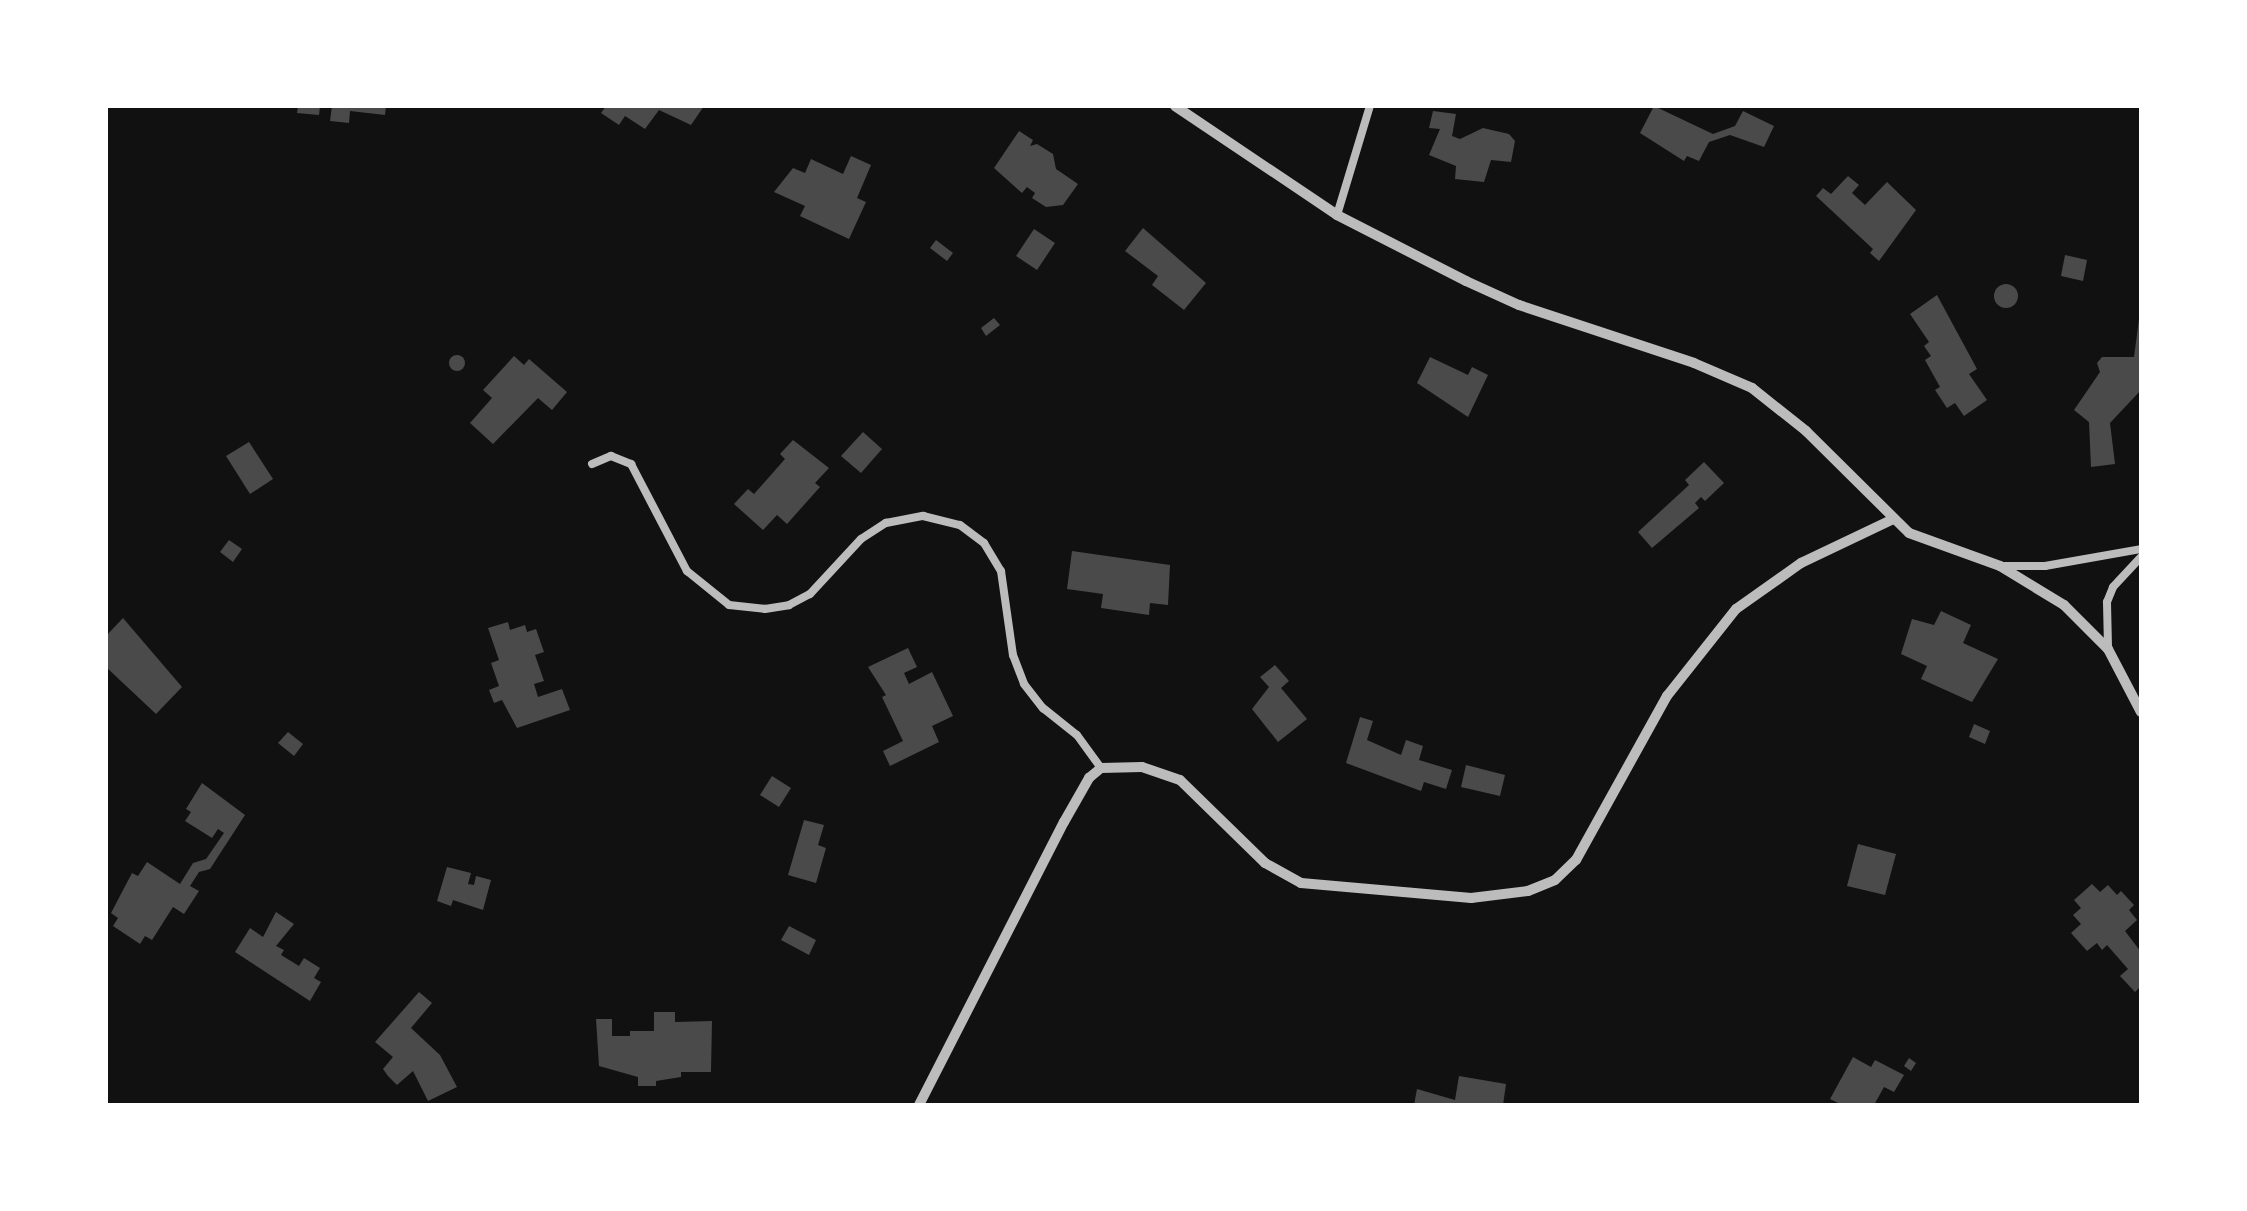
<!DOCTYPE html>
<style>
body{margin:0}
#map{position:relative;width:2247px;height:1211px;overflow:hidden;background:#111;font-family:"Nunito Sans",sans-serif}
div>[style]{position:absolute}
.building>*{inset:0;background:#4a4a4a}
.round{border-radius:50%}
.minor>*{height:8px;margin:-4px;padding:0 4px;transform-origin:4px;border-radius:4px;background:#bcbcbc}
.tertiary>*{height:10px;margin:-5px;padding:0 5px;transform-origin:5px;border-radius:5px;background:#bcbcbc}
span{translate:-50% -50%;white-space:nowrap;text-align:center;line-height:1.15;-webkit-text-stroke:6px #fff;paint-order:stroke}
.frame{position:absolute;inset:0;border:108px solid #fff;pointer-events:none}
</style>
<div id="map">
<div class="building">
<div style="clip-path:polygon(298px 106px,320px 106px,319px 115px,297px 113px)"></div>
<div style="clip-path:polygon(332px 106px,386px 106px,385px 115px,350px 111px,349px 123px,330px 121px)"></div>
<div style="clip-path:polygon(606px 106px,704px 106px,691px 125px,659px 110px,645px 129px,625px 116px,619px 125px,601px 113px)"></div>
<div style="clip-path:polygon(1654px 106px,1713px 134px,1735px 126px,1743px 111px,1774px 126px,1764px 147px,1730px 135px,1709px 142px,1699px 161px,1687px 156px,1684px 161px,1640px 133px)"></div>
<div style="clip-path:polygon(1433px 111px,1456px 114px,1452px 136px,1460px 139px,1483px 128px,1509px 134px,1515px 141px,1511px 162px,1491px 160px,1484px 182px,1455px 179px,1456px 166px,1429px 155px,1440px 129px,1429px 128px)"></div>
<div style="clip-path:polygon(1019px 131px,1033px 140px,1030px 146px,1037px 144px,1053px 154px,1056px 169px,1078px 184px,1063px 205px,1046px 207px,1032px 198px,1035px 193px,1027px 187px,1022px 193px,994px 168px)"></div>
<div style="clip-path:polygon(851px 156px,871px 165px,857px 198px,866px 202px,849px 239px,800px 216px,805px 206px,774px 192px,793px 168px,805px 173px,811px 159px,843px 174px)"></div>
<div style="clip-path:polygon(1848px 176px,1859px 185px,1852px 193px,1865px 205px,1887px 182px,1916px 210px,1879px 261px,1870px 253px,1873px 249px,1816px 196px,1823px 188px,1831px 194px)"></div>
<div style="clip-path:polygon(1143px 228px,1206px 283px,1184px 310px,1152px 285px,1158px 276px,1125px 251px)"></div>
<div style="clip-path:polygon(1034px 229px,1055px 243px,1037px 270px,1016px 256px)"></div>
<div style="clip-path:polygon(936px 240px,953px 253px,947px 261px,930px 248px)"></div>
<div style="clip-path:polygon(2065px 255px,2087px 260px,2083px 281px,2061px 276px)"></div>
<div class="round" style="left:1994px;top:284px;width:24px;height:24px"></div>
<div style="clip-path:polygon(1937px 295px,1977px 369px,1969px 374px,1987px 400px,1964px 416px,1955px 403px,1947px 408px,1935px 390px,1940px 387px,1925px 360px,1931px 356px,1924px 346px,1929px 342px,1910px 314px)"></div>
<div style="clip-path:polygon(994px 318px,1000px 325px,986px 336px,981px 328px)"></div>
<div style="clip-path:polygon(2139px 319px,2141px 390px,2110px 423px,2115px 464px,2091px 467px,2089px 422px,2074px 410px,2100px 372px,2097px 363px,2102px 357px,2134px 357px)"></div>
<div class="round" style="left:449px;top:355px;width:16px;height:16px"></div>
<div style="clip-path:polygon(514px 356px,524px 365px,529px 359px,567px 392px,552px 410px,538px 398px,493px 444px,470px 423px,492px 398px,483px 390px)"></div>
<div style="clip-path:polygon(1430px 357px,1468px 375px,1472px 367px,1488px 375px,1468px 417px,1417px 383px)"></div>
<div style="clip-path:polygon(863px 432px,882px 449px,861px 473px,841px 456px)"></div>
<div style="clip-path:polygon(793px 440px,829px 468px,815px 483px,820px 487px,787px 524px,777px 515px,763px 530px,734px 504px,748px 489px,754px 494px,785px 459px,780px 454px)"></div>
<div style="clip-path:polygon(249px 442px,273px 479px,250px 494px,226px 456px)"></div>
<div style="clip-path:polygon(1704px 462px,1724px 483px,1705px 501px,1701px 497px,1695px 503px,1699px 508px,1652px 548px,1638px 532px,1689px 485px,1685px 480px)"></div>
<div style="clip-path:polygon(229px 540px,242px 549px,233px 562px,220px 552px)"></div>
<div style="clip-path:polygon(1072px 551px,1170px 565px,1168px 605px,1150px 603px,1149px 615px,1101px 608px,1103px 594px,1067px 589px)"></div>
<div style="clip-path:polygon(1941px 611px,1971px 625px,1963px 643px,1998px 659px,1972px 702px,1921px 679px,1927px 666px,1901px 654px,1912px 619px,1934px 625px)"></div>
<div style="clip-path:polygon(123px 618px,182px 687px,156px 714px,106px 667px,106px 636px)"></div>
<div style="clip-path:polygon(508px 622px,510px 630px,525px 625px,527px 632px,536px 629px,544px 652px,535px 655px,544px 681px,534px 684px,538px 697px,562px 689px,570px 710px,517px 728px,502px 700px,494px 703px,489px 690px,499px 686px,491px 663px,499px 660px,488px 628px)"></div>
<div style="clip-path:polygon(908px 648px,917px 667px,904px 673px,909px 684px,932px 672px,953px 716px,932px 726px,939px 742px,890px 766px,883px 751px,903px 741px,882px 697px,886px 695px,868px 667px)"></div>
<div style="clip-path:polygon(1275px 665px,1289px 681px,1281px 688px,1307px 719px,1278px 742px,1252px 709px,1269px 687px,1260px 677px)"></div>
<div style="clip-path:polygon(1360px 717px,1373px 721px,1367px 740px,1401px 755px,1406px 740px,1423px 746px,1419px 760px,1452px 770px,1446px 789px,1424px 782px,1421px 791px,1346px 763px)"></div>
<div style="clip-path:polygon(1974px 724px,1990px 731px,1985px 744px,1969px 737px)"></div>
<div style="clip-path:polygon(288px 732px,303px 744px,294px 756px,278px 743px)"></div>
<div style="clip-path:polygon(1466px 765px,1505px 775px,1500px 796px,1461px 787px)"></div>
<div style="clip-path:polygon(772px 776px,791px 788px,779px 807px,760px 795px)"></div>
<div style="clip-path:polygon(202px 783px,245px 815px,210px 869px,199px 872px,190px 886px,199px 891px,184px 914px,173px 907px,152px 940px,145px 936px,140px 944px,113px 926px,118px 918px,111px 913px,132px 873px,138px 876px,147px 862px,180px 884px,193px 863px,206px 859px,224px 833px,218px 829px,212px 838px,185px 821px,191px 812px,186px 809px)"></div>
<div style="clip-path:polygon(804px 820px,824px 825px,818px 845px,826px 848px,816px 883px,788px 875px)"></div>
<div style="clip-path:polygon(1858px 844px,1896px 854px,1885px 895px,1847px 886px)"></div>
<div style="clip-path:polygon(447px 867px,471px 873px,468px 884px,474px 885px,476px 876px,491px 880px,483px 910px,453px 900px,451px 906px,437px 901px)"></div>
<div style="clip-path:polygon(2092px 884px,2100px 892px,2108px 885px,2117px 895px,2121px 891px,2134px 905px,2129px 910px,2137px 920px,2125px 931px,2141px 952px,2141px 986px,2135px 992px,2120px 976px,2128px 969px,2107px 945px,2102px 950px,2097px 943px,2087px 951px,2071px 933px,2081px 924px,2073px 915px,2081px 908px,2074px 900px)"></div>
<div style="clip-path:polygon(276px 912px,294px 924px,276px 946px,284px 950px,281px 955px,299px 966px,304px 958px,320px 968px,314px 978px,321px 982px,310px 1001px,235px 952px,250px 928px,263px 937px)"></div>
<div style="clip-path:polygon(789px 926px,816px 940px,809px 955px,781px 940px)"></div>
<div style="clip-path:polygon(419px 992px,432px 1003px,411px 1028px,440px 1055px,457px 1087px,428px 1101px,413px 1071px,397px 1085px,388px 1076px,383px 1069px,393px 1057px,375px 1042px)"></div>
<div style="clip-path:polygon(654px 1012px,675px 1012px,675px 1022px,712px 1021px,711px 1072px,681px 1072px,681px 1077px,656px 1081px,656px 1086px,638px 1086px,638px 1077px,599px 1066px,596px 1019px,612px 1019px,612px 1036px,630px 1036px,630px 1031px,654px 1031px)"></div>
<div style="clip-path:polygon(1853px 1057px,1871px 1067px,1875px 1060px,1904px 1075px,1894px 1092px,1884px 1087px,1874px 1105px,1842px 1105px,1830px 1099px)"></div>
<div style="clip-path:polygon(1909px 1058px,1916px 1063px,1911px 1071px,1904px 1066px)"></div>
<div style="clip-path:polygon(1459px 1076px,1506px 1084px,1503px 1105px,1414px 1105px,1417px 1089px,1455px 1100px)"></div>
</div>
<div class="minor">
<div style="left:1337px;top:215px;width:114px;rotate:-73.2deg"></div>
<div style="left:592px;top:464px;width:21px;rotate:-23deg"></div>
<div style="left:611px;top:456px;width:22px;rotate:22deg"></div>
<div style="left:631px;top:464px;width:121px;rotate:62.4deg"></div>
<div style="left:687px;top:571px;width:54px;rotate:39deg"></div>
<div style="left:729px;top:605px;width:36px;rotate:6deg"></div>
<div style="left:765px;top:609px;width:24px;rotate:-9deg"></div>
<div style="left:789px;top:605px;width:24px;rotate:-28deg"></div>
<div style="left:810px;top:594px;width:75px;rotate:-47.2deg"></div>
<div style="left:861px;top:539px;width:30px;rotate:-33deg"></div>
<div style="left:886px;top:523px;width:38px;rotate:-11deg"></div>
<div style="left:923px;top:516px;width:38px;rotate:14deg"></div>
<div style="left:960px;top:525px;width:30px;rotate:37deg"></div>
<div style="left:984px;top:543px;width:33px;rotate:59deg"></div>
<div style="left:1001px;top:571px;width:85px;rotate:81.9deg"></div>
<div style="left:1013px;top:655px;width:31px;rotate:69deg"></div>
<div style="left:1024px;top:684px;width:31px;rotate:52deg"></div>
<div style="left:1043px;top:708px;width:43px;rotate:38.5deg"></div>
<div style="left:1077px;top:735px;width:41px;rotate:54deg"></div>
<div style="left:2001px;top:566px;width:44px"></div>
<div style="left:2045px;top:566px;width:97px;rotate:-10deg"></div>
<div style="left:2108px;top:647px;width:45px;rotate:-91.3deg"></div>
<div style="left:2107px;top:602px;width:16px;rotate:-68deg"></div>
<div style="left:2113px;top:587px;width:41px;rotate:-47deg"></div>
</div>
<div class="tertiary">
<div style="left:1175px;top:106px;width:195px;rotate:33.9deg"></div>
<div style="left:1337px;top:215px;width:145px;rotate:27.1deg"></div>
<div style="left:1466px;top:281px;width:58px;rotate:24.4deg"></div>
<div style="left:1519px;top:305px;width:184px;rotate:18.3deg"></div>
<div style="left:1694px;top:363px;width:63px;rotate:23.3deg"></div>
<div style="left:1752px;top:388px;width:69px;rotate:38.5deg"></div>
<div style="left:1806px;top:431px;width:145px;rotate:44.7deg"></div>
<div style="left:1909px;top:533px;width:97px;rotate:19.9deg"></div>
<div style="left:2000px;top:566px;width:75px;rotate:31.4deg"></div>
<div style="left:2064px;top:605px;width:62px;rotate:45deg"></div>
<div style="left:2108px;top:649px;width:71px;rotate:62.4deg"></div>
<div style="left:919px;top:1105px;width:318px;rotate:-62.9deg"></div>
<div style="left:1064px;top:822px;width:51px;rotate:-60.4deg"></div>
<div style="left:1089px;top:778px;width:16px;rotate:-40deg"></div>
<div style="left:1101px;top:768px;width:41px;rotate:-1.4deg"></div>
<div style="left:1142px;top:767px;width:40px;rotate:18.9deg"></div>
<div style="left:1180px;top:780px;width:119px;rotate:44.3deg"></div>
<div style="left:1265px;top:863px;width:41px;rotate:29.1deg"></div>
<div style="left:1301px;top:883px;width:171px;rotate:5deg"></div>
<div style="left:1471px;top:898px;width:57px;rotate:-7deg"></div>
<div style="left:1528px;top:891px;width:29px;rotate:-22deg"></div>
<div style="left:1555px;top:880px;width:29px;rotate:-44deg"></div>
<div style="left:1576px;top:860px;width:188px;rotate:-61deg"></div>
<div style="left:1667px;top:696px;width:111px;rotate:-51.6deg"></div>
<div style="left:1736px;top:609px;width:80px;rotate:-35.3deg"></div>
<div style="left:1801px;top:563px;width:100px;rotate:-25.5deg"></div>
</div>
<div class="frame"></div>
</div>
